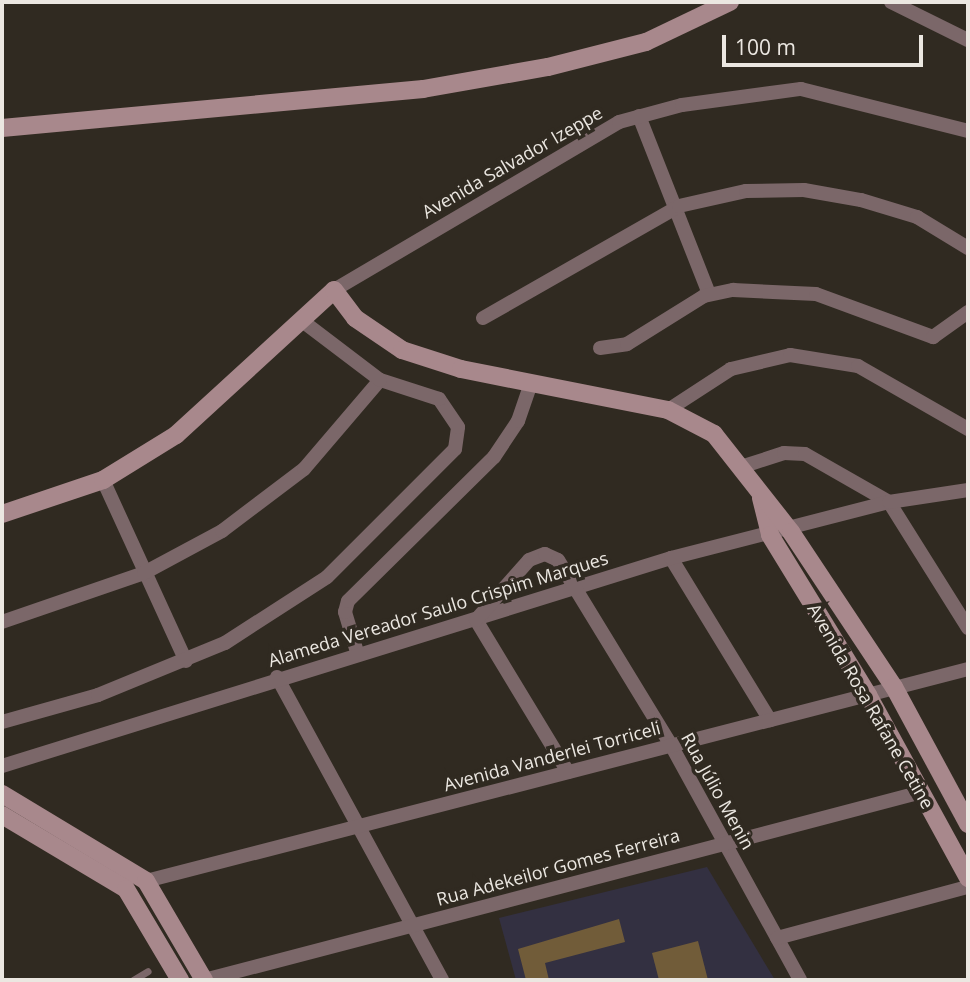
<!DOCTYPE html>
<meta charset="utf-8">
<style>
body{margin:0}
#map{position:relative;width:970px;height:982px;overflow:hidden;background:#302a21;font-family:"Open Sans",sans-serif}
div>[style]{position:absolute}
.education>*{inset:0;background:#333041}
.building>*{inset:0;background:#715c39}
.lane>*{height:7px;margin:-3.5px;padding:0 3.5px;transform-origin:3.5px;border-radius:3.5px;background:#7b6769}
.street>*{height:14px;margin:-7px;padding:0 7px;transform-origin:7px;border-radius:7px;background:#7b6769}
.secondary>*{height:18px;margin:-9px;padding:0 9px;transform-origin:9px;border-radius:9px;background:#a8888c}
span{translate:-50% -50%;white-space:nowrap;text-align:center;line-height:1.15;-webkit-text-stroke:7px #302a21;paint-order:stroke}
.street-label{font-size:18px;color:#ebe7e1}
.frame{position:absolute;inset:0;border:4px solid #ebe7e1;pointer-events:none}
.scale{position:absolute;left:722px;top:35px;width:201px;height:32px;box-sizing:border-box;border:4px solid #ebe7e1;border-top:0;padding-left:9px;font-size:21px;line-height:24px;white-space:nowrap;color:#ebe7e1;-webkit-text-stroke:5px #302a21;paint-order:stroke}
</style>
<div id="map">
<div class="education">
<div style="clip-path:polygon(707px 867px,775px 980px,516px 980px,499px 918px)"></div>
</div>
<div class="building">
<div style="clip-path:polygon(619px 919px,625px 942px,545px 963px,549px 980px,526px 980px,518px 949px)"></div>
<div style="clip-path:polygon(698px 941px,708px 980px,659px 980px,652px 953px)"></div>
</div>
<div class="lane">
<div style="left:133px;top:980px;width:17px;rotate:-31deg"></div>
</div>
<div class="street">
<div style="left:891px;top:2px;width:86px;rotate:26.3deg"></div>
<div style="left:639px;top:116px;width:191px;rotate:68.5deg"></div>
<div style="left:334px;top:290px;width:331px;rotate:-30.5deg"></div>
<div style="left:619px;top:122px;width:65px;rotate:-15.1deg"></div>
<div style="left:682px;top:105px;width:120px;rotate:-7.7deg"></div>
<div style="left:801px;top:89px;width:172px;rotate:14.1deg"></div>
<div style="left:483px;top:318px;width:226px;rotate:-29.7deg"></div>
<div style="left:679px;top:206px;width:69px;rotate:-12.6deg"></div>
<div style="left:746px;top:191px;width:58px;rotate:-1deg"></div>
<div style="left:804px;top:190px;width:58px;rotate:10deg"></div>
<div style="left:861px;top:200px;width:59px;rotate:16.9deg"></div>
<div style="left:917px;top:217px;width:60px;rotate:31.3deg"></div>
<div style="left:600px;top:348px;width:27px;rotate:-8deg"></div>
<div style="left:627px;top:344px;width:91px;rotate:-31.9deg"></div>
<div style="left:704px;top:296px;width:30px;rotate:-12deg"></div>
<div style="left:733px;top:290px;width:83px;rotate:2.8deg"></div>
<div style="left:816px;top:294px;width:125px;rotate:20.2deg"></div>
<div style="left:933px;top:337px;width:43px;rotate:-35.5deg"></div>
<div style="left:668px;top:410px;width:75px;rotate:-33.1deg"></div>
<div style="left:731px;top:369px;width:61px;rotate:-13.3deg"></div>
<div style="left:790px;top:355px;width:69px;rotate:9.2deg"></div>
<div style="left:858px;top:366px;width:127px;rotate:29.8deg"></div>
<div style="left:744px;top:466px;width:42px;rotate:-18deg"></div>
<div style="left:784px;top:453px;width:21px;rotate:3deg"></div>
<div style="left:805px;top:454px;width:97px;rotate:29.7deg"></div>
<div style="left:889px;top:502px;width:149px;rotate:57.9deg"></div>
<div style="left:103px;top:480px;width:199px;rotate:65.4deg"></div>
<div style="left:671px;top:558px;width:190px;rotate:58.6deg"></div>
<div style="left:2px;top:622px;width:150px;rotate:-19deg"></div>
<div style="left:144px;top:573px;width:89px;rotate:-28.3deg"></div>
<div style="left:222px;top:531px;width:103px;rotate:-37.1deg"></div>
<div style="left:304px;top:469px;width:117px;rotate:-49.5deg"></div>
<div style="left:357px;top:652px;width:42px;rotate:-106.7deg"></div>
<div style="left:345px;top:612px;width:11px;rotate:-75deg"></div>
<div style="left:348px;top:601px;width:205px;rotate:-44.6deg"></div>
<div style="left:494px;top:457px;width:43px;rotate:-56.3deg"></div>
<div style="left:518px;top:421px;width:39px;rotate:-71deg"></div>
<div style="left:277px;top:677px;width:345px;rotate:61.4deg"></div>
<div style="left:2px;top:722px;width:100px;rotate:-15.7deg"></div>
<div style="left:98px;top:695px;width:137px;rotate:-22.3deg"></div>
<div style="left:225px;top:643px;width:121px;rotate:-32.9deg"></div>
<div style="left:327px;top:577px;width:181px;rotate:-45deg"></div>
<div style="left:455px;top:449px;width:22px;rotate:-82deg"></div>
<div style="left:458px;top:427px;width:34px;rotate:-124deg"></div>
<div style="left:439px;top:399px;width:62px;rotate:-162.1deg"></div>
<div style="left:380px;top:380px;width:99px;rotate:-142.8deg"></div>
<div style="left:2px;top:766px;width:701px;rotate:-17.27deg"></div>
<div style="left:671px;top:558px;width:225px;rotate:-14.4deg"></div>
<div style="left:889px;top:502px;width:80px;rotate:-8.6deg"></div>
<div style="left:568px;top:772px;width:178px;rotate:-121.2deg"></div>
<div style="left:476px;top:620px;width:80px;rotate:-48.5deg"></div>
<div style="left:529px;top:560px;width:17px;rotate:-21deg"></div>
<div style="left:545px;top:554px;width:14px;rotate:25deg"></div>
<div style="left:558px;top:560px;width:217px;rotate:58.6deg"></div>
<div style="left:671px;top:745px;width:268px;rotate:61.2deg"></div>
<div style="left:146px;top:881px;width:849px;rotate:-14.46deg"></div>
<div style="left:777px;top:938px;width:198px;rotate:-15deg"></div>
<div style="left:204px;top:980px;width:742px;rotate:-14.67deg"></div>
</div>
<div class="secondary">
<div style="left:2px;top:128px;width:423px;rotate:-5.3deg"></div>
<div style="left:423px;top:89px;width:127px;rotate:-10deg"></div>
<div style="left:548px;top:67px;width:101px;rotate:-14.3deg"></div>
<div style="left:646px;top:42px;width:93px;rotate:-25.5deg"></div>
<div style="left:761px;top:498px;width:38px;rotate:76deg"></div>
<div style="left:770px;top:535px;width:188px;rotate:58.5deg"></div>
<div style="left:868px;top:695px;width:209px;rotate:61.3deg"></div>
<div style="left:2px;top:514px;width:107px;rotate:-18.6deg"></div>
<div style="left:103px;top:480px;width:86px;rotate:-31.7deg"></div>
<div style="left:176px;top:435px;width:214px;rotate:-42.5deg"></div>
<div style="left:334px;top:290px;width:35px;rotate:53deg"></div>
<div style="left:355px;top:318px;width:57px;rotate:34.2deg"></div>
<div style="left:402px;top:350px;width:62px;rotate:17.9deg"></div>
<div style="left:461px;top:369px;width:211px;rotate:11.2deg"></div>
<div style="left:668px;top:410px;width:52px;rotate:27.6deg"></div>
<div style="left:714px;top:434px;width:125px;rotate:51.8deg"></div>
<div style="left:791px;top:532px;width:186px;rotate:56.4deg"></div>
<div style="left:894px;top:687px;width:156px;rotate:61.6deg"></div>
<div style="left:2px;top:794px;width:168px;rotate:31.1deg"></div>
<div style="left:146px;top:881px;width:115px;rotate:59.6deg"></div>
<div style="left:2px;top:815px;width:144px;rotate:30.8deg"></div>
<div style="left:126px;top:889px;width:106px;rotate:59.3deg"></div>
</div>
<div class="street-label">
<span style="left:512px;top:162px;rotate:-30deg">Avenida Salvador Izeppe</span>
<span style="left:438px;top:609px;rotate:-17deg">Alameda Vereador Saulo Crispim Marques</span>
<span style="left:871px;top:706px;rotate:60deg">Avenida Rosa Rafane Cetine</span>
<span style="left:552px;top:756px;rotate:-15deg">Avenida Vanderlei Torriceli</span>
<span style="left:718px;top:791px;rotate:61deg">Rua Júlio Menin</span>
<span style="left:558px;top:867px;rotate:-15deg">Rua Adekeilor Gomes Ferreira</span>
</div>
<div class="frame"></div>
<div class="scale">100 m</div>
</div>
